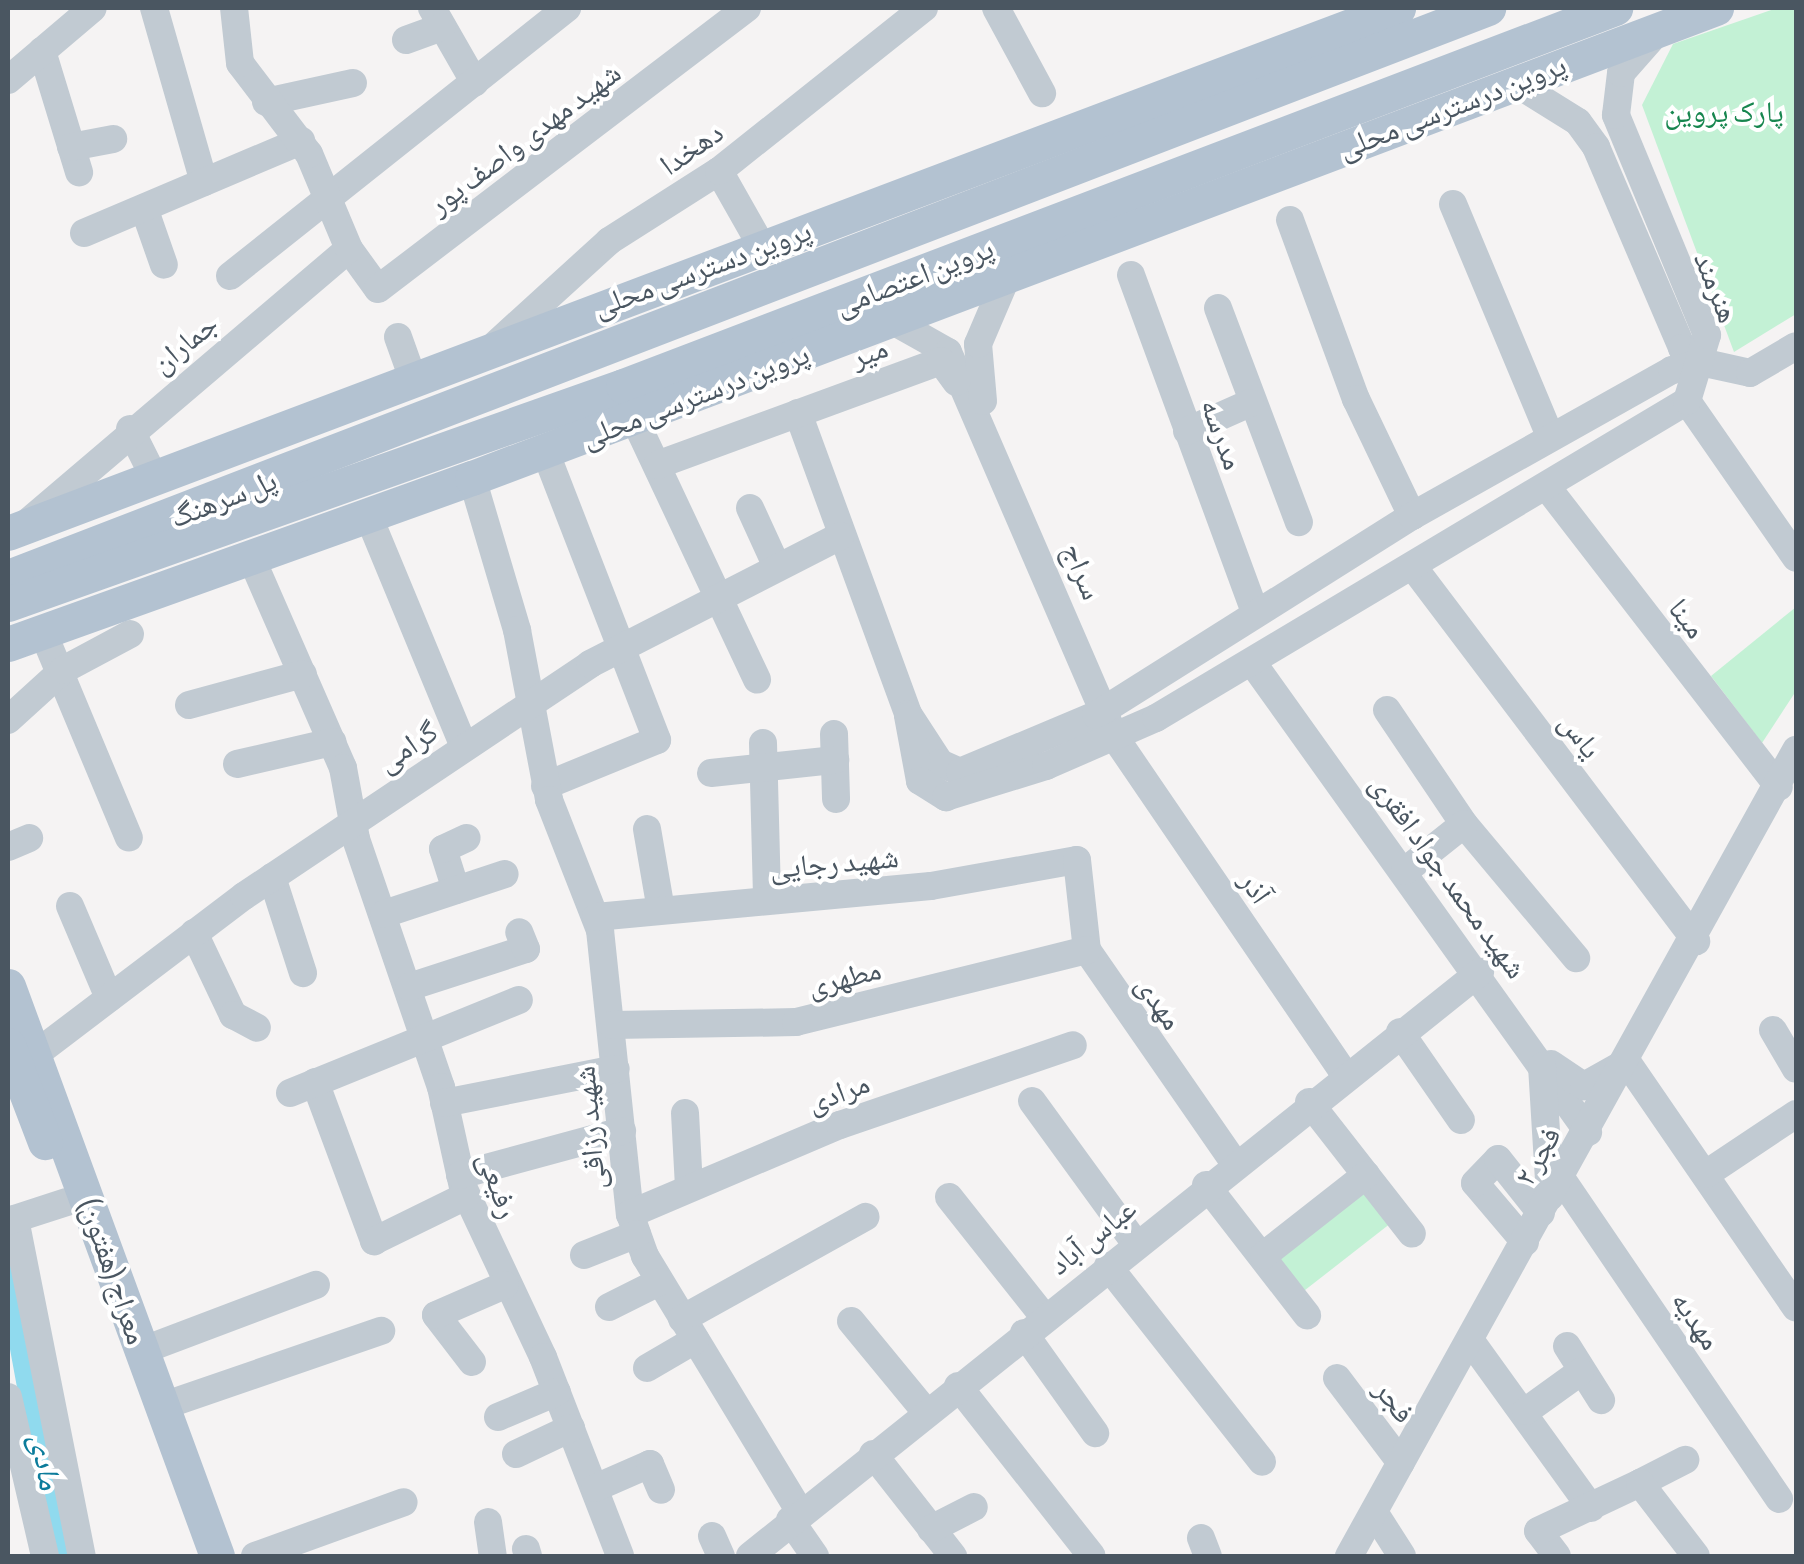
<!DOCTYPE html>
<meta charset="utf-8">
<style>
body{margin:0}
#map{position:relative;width:1804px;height:1564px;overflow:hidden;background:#f5f3f3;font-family:"Asap Condensed","Noto Naskh Arabic",sans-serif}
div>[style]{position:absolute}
.green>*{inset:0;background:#c3f1d5}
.river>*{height:32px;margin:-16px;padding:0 16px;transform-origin:16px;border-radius:16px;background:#90daee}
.minor>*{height:28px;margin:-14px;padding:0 14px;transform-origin:14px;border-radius:14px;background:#c1cad2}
.major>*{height:35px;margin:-17.5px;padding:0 17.5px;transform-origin:17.5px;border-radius:17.5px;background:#b3c2d1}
span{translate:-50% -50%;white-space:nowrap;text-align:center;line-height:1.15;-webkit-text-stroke:8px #fff;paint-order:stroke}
.street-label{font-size:30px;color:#4a5661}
.park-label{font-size:30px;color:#17864f}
.water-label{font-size:32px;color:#0c7c9b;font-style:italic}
.frame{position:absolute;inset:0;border:10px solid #4a5661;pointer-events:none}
</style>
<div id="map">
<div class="green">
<div style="clip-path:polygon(1777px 8px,1796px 8px,1796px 314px,1734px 352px,1642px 105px,1673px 44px)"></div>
<div style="clip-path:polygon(1796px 607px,1796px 691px,1762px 743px,1711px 676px)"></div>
<div style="clip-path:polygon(1364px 1188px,1391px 1223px,1300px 1294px,1273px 1255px)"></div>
</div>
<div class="river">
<div style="left:13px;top:1277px;width:284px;rotate:79.6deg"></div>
</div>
<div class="minor">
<div style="left:154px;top:8px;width:181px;rotate:74deg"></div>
<div style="left:432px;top:8px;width:86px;rotate:60.2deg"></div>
<div style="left:996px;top:8px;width:97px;rotate:61.6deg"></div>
<div style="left:406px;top:40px;width:38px;rotate:-20deg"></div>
<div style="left:42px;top:51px;width:127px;rotate:73deg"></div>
<div style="left:8px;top:80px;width:111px;rotate:-40.3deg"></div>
<div style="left:1514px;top:82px;width:75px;rotate:32deg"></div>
<div style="left:1578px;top:122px;width:31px;rotate:54deg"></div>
<div style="left:1596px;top:147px;width:219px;rotate:66.8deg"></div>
<div style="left:1682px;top:348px;width:27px;rotate:33deg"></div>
<div style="left:266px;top:102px;width:89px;rotate:-12.3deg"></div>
<div style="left:71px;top:147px;width:43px;rotate:-10.8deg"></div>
<div style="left:719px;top:171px;width:87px;rotate:60.5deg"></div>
<div style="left:1453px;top:204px;width:251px;rotate:67.3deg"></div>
<div style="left:144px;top:208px;width:60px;rotate:70.7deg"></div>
<div style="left:1290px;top:220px;width:191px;rotate:69.8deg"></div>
<div style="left:1356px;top:399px;width:130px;rotate:64.4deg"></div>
<div style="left:84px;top:233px;width:236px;rotate:-23deg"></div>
<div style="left:349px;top:249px;width:49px;rotate:54.1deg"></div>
<div style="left:378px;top:289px;width:464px;rotate:-37.3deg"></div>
<div style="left:1131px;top:275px;width:361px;rotate:69.8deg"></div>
<div style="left:230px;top:276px;width:431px;rotate:-38.5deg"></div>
<div style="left:1218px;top:308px;width:229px;rotate:69.3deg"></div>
<div style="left:893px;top:321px;width:63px;rotate:29.4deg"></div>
<div style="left:948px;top:352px;width:418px;rotate:66.6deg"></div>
<div style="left:1114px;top:736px;width:409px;rotate:55.7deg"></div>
<div style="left:398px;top:337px;width:45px;rotate:70.3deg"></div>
<div style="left:496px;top:344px;width:153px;rotate:-42.3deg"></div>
<div style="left:609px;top:241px;width:130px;rotate:-32.5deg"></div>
<div style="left:719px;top:171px;width:262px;rotate:-38.5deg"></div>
<div style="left:983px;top:401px;width:57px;rotate:-95deg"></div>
<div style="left:978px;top:344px;width:74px;rotate:-66.9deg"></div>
<div style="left:1687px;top:401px;width:191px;rotate:55.2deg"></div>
<div style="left:798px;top:413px;width:320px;rotate:69.9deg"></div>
<div style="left:908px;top:714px;width:59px;rotate:56.9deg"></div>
<div style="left:940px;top:763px;width:22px;rotate:24deg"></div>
<div style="left:960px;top:772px;width:147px;rotate:-22.7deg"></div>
<div style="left:1096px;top:715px;width:373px;rotate:-32.2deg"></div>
<div style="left:1412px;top:516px;width:298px;rotate:-29.3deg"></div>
<div style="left:1672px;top:370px;width:34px;rotate:-12deg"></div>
<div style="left:1705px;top:363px;width:46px;rotate:12.5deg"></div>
<div style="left:1750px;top:373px;width:53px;rotate:-30.4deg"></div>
<div style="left:634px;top:418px;width:289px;rotate:64.8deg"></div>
<div style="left:130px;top:429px;width:54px;rotate:63.4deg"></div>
<div style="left:1187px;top:431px;width:69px;rotate:-24deg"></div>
<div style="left:545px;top:451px;width:310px;rotate:68.8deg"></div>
<div style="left:657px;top:740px;width:121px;rotate:157.7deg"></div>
<div style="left:657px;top:465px;width:302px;rotate:-20.1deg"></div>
<div style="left:941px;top:361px;width:26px;rotate:54deg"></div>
<div style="left:472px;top:478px;width:159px;rotate:73.5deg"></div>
<div style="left:517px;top:630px;width:173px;rotate:79.3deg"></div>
<div style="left:549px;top:800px;width:140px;rotate:68.6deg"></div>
<div style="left:600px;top:930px;width:286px;rotate:84deg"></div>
<div style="left:630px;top:1214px;width:45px;rotate:70.3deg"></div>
<div style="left:645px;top:1256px;width:299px;rotate:58.8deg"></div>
<div style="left:1547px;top:487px;width:379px;rotate:52.3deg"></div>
<div style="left:750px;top:508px;width:65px;rotate:65.4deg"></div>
<div style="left:368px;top:515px;width:251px;rotate:67.5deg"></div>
<div style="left:28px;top:522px;width:421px;rotate:-40.4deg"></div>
<div style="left:349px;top:249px;width:103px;rotate:-112.8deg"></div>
<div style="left:309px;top:154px;width:114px;rotate:-127.2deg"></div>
<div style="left:240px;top:63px;width:55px;rotate:-96.2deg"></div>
<div style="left:250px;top:555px;width:232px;rotate:66.4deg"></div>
<div style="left:343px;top:768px;width:72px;rotate:79.6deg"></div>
<div style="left:356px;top:839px;width:262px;rotate:71.1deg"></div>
<div style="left:441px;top:1087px;width:102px;rotate:77.6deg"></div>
<div style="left:463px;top:1187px;width:188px;rotate:64.8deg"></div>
<div style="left:543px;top:1357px;width:213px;rotate:68.8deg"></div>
<div style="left:1414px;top:568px;width:468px;rotate:52.9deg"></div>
<div style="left:42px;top:630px;width:225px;rotate:67.3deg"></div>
<div style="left:1252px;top:662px;width:578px;rotate:54.44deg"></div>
<div style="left:189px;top:705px;width:118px;rotate:-15.2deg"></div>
<div style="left:1387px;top:710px;width:138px;rotate:56deg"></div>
<div style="left:1464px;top:824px;width:175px;rotate:50.1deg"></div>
<div style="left:908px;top:716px;width:66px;rotate:79.5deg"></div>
<div style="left:920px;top:781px;width:31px;rotate:32deg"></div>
<div style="left:946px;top:797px;width:105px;rotate:-17.2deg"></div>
<div style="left:1046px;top:766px;width:120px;rotate:-23.6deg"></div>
<div style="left:1156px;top:718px;width:618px;rotate:-30.84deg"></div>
<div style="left:1687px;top:401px;width:69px;rotate:-73.1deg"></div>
<div style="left:1707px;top:335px;width:238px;rotate:-112.5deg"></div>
<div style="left:1616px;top:115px;width:42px;rotate:-83.2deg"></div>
<div style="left:1621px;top:73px;width:55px;rotate:-48.7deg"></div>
<div style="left:8px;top:720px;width:74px;rotate:-42.3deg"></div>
<div style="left:63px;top:670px;width:76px;rotate:-28.2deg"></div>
<div style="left:834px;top:734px;width:65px;rotate:88.2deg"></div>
<div style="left:763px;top:743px;width:157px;rotate:88.5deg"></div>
<div style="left:237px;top:764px;width:98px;rotate:-13deg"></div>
<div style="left:711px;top:773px;width:125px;rotate:-6deg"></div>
<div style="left:647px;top:829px;width:82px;rotate:80.2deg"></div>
<div style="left:8px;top:847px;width:23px;rotate:-23deg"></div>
<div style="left:1405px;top:871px;width:75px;rotate:-38.5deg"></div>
<div style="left:272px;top:877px;width:101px;rotate:72.1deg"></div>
<div style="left:456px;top:890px;width:43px;rotate:-107.6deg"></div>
<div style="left:443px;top:849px;width:26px;rotate:-25deg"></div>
<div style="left:70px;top:906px;width:100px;rotate:67deg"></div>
<div style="left:384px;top:914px;width:127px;rotate:-18.3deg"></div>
<div style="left:596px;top:917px;width:336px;rotate:-5.3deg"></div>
<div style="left:931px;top:886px;width:148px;rotate:-10.1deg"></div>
<div style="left:1077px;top:860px;width:91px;rotate:83.7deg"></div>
<div style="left:1087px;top:950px;width:258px;rotate:55.3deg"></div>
<div style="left:194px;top:933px;width:91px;rotate:64.6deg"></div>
<div style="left:233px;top:1015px;width:27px;rotate:28deg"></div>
<div style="left:409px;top:987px;width:123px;rotate:-18deg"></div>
<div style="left:526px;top:949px;width:18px;rotate:-112deg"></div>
<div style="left:612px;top:1025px;width:184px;rotate:-0.9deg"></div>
<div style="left:796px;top:1022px;width:300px;rotate:-13.9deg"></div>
<div style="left:1773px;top:1030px;width:45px;rotate:59.5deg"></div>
<div style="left:1400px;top:1032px;width:107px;rotate:55.3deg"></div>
<div style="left:37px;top:1053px;width:260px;rotate:-37.2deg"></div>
<div style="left:244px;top:896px;width:417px;rotate:-33.8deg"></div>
<div style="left:590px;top:664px;width:281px;rotate:-27.1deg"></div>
<div style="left:1551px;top:1064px;width:40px;rotate:34deg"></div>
<div style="left:1584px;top:1086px;width:49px;rotate:-29.2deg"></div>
<div style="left:1627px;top:1062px;width:298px;rotate:55.5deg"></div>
<div style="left:1542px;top:1066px;width:131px;rotate:86.5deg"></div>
<div style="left:315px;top:1082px;width:170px;rotate:69.6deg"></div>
<div style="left:374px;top:1241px;width:102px;rotate:-26.1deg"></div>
<div style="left:290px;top:1093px;width:247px;rotate:-22.1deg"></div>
<div style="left:1032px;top:1101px;width:175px;rotate:54deg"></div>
<div style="left:1309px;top:1102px;width:167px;rotate:52deg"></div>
<div style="left:444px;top:1103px;width:175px;rotate:-11.2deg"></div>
<div style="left:685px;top:1113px;width:75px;rotate:86.9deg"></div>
<div style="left:1706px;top:1174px;width:108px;rotate:-33.7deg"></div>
<div style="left:460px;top:1175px;width:168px;rotate:-15.2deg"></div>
<div style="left:1561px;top:1178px;width:388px;rotate:55.8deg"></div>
<div style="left:1206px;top:1185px;width:165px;rotate:52.2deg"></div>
<div style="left:949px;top:1197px;width:153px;rotate:51.6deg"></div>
<div style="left:630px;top:1214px;width:228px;rotate:-23deg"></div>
<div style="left:840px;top:1125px;width:246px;rotate:-18.9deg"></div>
<div style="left:15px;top:1219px;width:344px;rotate:78.8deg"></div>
<div style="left:8px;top:1221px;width:62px;rotate:-17.9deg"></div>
<div style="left:1525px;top:1242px;width:77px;rotate:-130.3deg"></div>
<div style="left:1475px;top:1183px;width:33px;rotate:-46deg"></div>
<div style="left:1498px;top:1159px;width:69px;rotate:51.5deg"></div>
<div style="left:584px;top:1255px;width:57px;rotate:-21.6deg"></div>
<div style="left:1264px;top:1255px;width:130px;rotate:-38.1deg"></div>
<div style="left:1108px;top:1266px;width:249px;rotate:51.8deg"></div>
<div style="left:609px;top:1307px;width:56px;rotate:-26.6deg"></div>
<div style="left:682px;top:1319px;width:210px;rotate:-29.1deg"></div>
<div style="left:851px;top:1321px;width:118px;rotate:50.5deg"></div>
<div style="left:1024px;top:1333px;width:123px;rotate:54.6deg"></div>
<div style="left:1470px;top:1340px;width:207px;rotate:54.2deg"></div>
<div style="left:1567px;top:1346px;width:64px;rotate:57.8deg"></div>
<div style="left:141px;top:1351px;width:187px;rotate:-20.7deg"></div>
<div style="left:472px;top:1362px;width:59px;rotate:-127.5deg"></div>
<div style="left:436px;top:1315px;width:75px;rotate:-23.5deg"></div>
<div style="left:647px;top:1368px;width:56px;rotate:-30.3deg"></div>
<div style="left:1337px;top:1378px;width:106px;rotate:53deg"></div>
<div style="left:958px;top:1386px;width:216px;rotate:51.8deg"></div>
<div style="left:8px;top:1397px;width:163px;rotate:76.9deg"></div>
<div style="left:160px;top:1407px;width:234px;rotate:-19deg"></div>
<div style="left:1526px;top:1411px;width:67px;rotate:-35.8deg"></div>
<div style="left:498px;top:1417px;width:64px;rotate:-23deg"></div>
<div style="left:516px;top:1454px;width:61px;rotate:-25.3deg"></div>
<div style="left:873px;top:1454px;width:130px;rotate:51.9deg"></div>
<div style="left:1640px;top:1483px;width:51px;rotate:-27.1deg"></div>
<div style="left:595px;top:1488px;width:60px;rotate:-23.6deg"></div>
<div style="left:650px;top:1464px;width:28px;rotate:67deg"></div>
<div style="left:1374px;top:1512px;width:52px;rotate:57.5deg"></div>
<div style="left:790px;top:1520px;width:44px;rotate:55.2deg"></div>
<div style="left:488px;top:1522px;width:34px;rotate:82deg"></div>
<div style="left:931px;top:1529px;width:48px;rotate:-27.1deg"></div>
<div style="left:712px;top:1536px;width:22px;rotate:66deg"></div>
<div style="left:1201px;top:1538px;width:19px;rotate:69deg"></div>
<div style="left:526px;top:1549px;width:7px;rotate:74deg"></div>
<div style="left:255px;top:1556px;width:158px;rotate:-19.9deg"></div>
<div style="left:750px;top:1556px;width:935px;rotate:-38.66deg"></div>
<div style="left:1349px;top:1556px;width:922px;rotate:-60.99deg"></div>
<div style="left:1557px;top:1556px;width:31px;rotate:-127deg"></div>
<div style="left:1538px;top:1531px;width:113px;rotate:-25.2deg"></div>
<div style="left:1640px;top:1483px;width:92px;rotate:52.5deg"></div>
</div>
<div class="major">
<div style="left:8px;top:533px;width:1486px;rotate:-20.69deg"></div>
<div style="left:8px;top:577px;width:1586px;rotate:-21.03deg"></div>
<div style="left:8px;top:604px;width:652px;rotate:-19.52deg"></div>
<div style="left:623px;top:386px;width:1062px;rotate:-20.86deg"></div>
<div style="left:8px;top:644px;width:493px;rotate:-19.7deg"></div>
<div style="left:472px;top:478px;width:1330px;rotate:-20.7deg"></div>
<div style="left:8px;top:986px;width:607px;rotate:69.86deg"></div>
<div style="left:8px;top:1045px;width:104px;rotate:69.1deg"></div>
</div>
<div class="street-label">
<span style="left:1452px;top:106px;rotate:-21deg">پروین درسترسی محلی</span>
<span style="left:524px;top:138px;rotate:-37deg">شهید مهدی واصف پور</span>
<span style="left:691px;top:148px;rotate:-35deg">دهخدا</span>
<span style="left:702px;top:268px;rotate:-20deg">پروین دسترسی محلی</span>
<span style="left:914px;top:276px;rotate:-21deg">پروین اعتصامی</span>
<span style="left:1717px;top:287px;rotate:68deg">هنرمند</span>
<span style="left:184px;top:343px;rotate:-39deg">جماران</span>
<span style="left:869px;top:352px;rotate:-20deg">میر</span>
<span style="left:695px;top:395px;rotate:-21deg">پروین درسترسی محلی</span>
<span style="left:1223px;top:434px;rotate:70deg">مدرسه</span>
<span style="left:223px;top:498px;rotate:-21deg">پل سرهنگ</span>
<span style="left:1083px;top:571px;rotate:67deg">سراج</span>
<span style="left:1688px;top:618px;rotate:53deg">مینا</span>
<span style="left:1581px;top:735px;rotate:53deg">یاس</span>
<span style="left:407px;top:746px;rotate:-34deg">گرامی</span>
<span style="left:834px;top:862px;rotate:-5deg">شهید رجایی</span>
<span style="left:1449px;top:876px;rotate:54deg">شهید محمد جواد افقری</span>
<span style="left:1256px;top:887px;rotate:56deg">آذر</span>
<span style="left:844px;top:977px;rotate:-14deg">مطهری</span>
<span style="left:1160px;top:1002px;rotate:56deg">مهدی</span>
<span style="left:838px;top:1092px;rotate:-20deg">مرادی</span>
<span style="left:589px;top:1128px;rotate:-95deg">شهید رزاقی</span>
<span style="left:1537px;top:1156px;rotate:-60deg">فجر ۲</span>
<span style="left:499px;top:1185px;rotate:71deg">رفیعی</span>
<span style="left:1092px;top:1236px;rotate:-39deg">عباس آباد</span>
<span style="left:114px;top:1271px;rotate:71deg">معراج (هفتون)</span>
<span style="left:1697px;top:1320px;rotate:56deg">مهدیه</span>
<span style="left:1395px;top:1401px;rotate:53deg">فجر</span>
</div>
<div class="park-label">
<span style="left:1724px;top:111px">پارک پروین</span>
</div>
<div class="water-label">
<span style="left:46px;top:1462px;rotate:80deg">مادی</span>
</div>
<div class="frame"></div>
</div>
